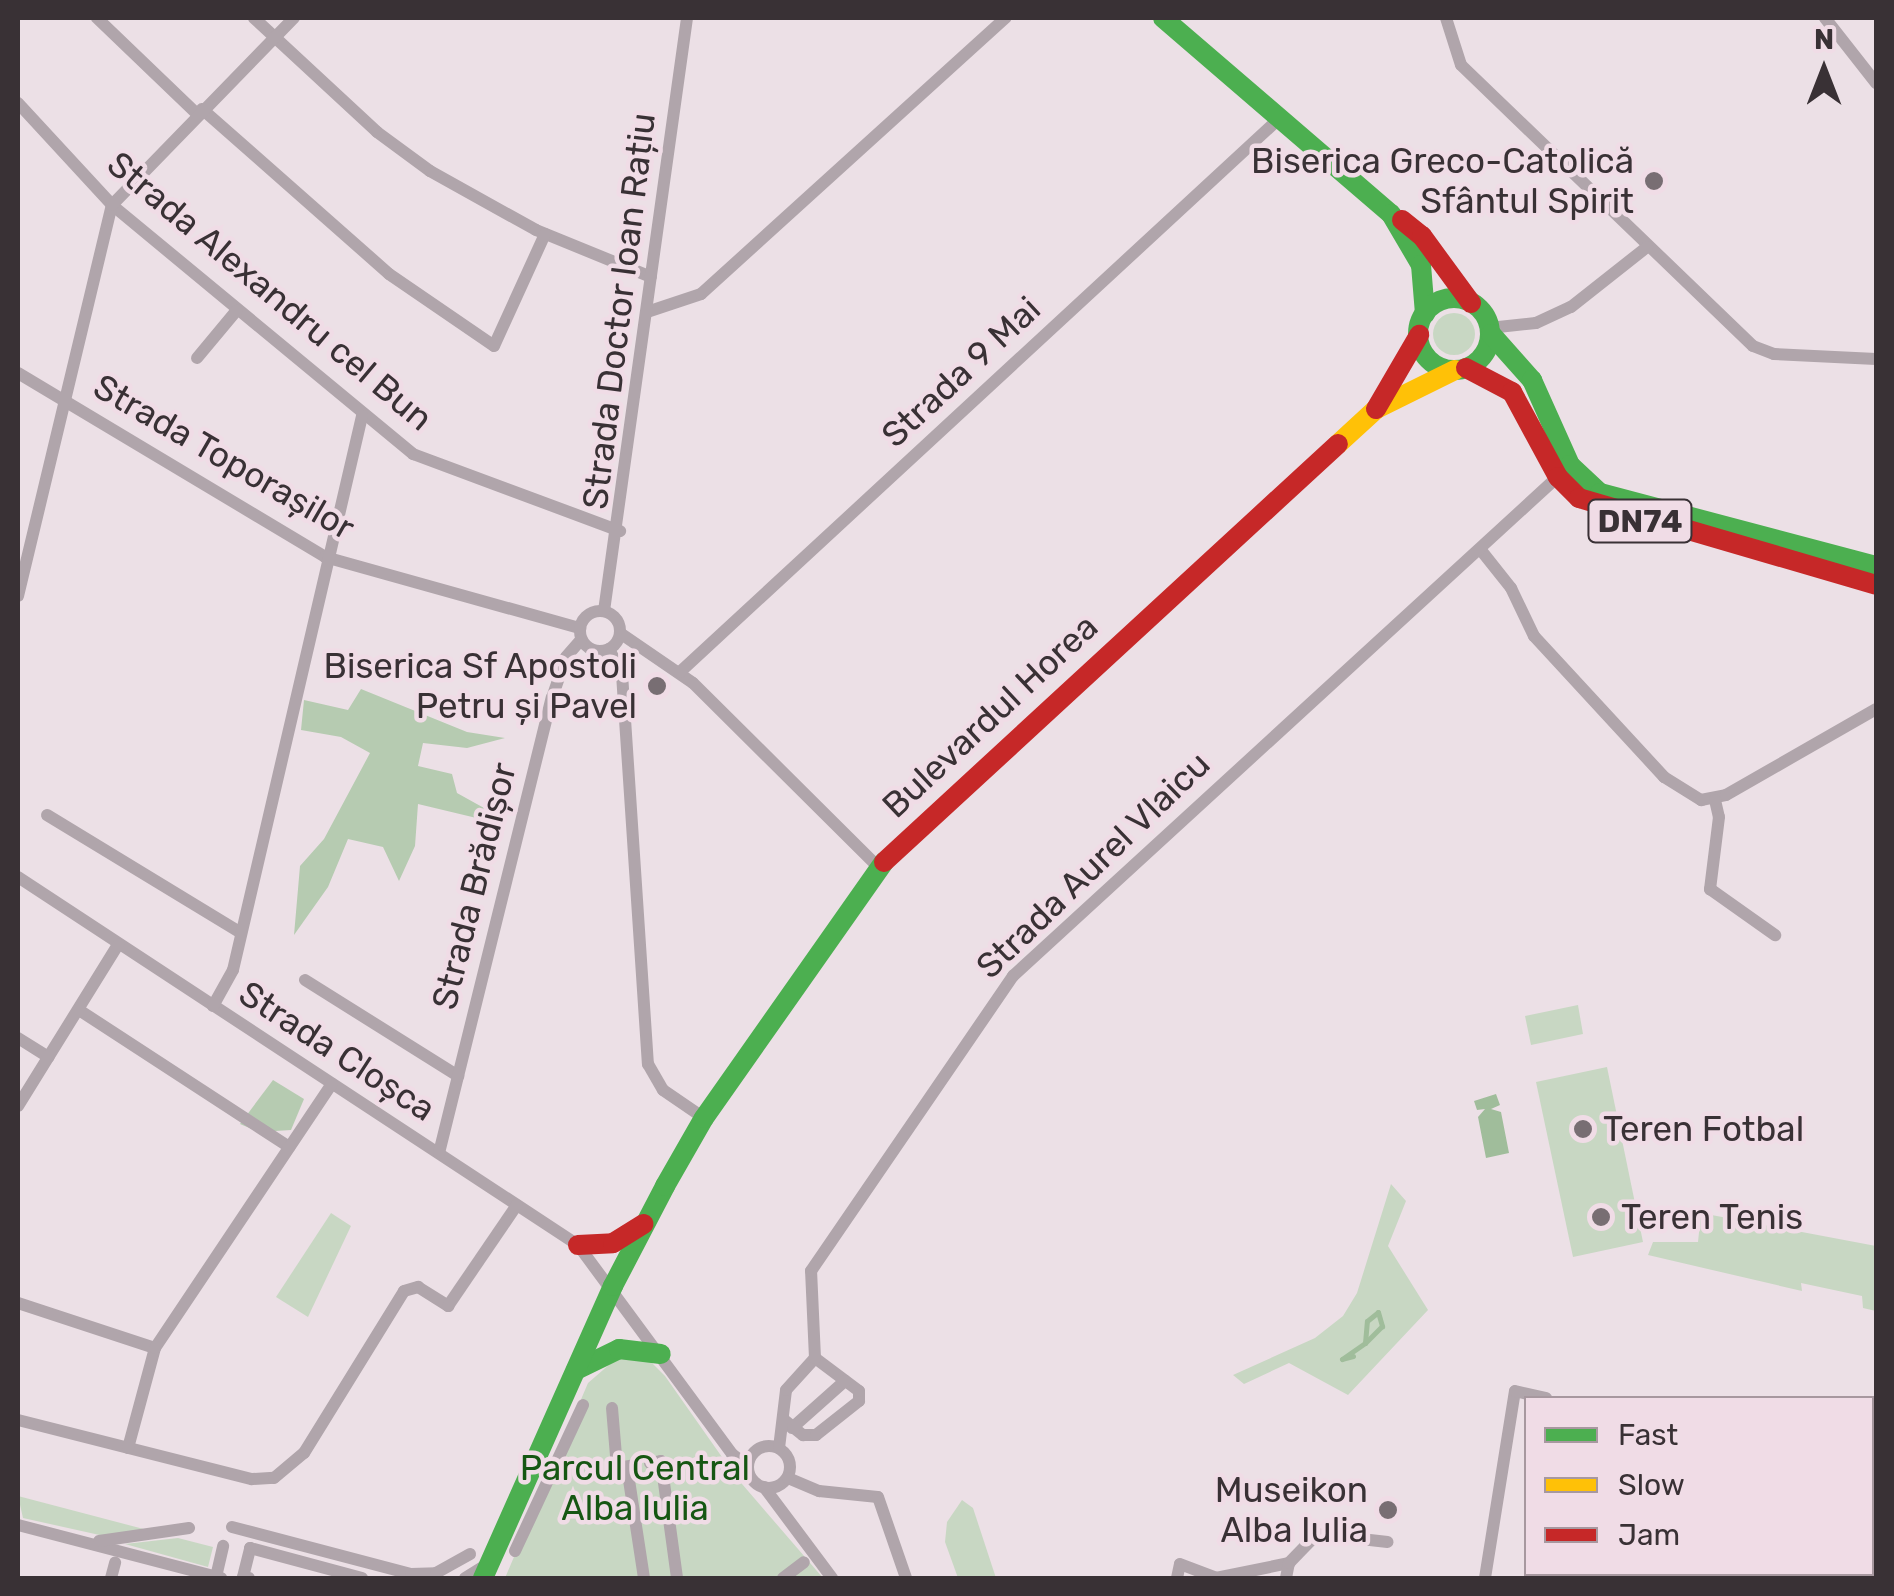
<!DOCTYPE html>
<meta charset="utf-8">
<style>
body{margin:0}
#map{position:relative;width:1894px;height:1596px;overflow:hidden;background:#ece0e6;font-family:Rubik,sans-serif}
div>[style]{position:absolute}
.green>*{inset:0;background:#c8d7c3}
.round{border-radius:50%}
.forest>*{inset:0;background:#b6cbb1}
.water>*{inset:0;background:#a0bd9b}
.stream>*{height:5px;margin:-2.5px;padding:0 2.5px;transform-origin:2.5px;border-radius:2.5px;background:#a0bd9b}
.street>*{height:12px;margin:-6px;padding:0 6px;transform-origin:6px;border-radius:6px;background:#b0a5ab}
.street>.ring{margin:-6px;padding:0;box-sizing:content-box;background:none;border:12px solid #b0a5ab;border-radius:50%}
.fast>*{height:20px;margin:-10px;padding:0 10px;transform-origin:10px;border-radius:10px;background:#4caf50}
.fast>.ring{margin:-10px;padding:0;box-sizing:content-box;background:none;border:20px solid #4caf50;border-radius:50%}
.slow>*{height:20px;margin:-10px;padding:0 10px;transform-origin:10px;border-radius:10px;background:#ffc107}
.jam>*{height:20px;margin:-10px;padding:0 10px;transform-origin:10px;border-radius:10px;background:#c62828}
.dots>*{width:28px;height:28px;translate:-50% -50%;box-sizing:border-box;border:5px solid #f0dce6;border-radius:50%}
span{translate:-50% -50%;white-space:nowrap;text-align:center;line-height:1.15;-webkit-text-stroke:9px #f0dce6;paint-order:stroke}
.shield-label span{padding:2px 8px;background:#f0dce6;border:2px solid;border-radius:8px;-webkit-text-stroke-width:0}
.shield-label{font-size:32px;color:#393135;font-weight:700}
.poi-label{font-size:35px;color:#393135}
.right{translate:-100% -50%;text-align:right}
.left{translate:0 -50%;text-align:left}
.street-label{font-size:35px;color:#393135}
.park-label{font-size:35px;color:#165713}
.frame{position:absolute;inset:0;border:20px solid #393135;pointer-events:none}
.legend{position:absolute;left:1524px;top:1396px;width:350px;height:180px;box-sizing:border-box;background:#f0dce6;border:2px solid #a7989f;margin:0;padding:12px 18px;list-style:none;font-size:30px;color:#393135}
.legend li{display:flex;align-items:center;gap:20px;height:50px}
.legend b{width:50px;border:2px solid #a7989f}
.north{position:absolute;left:1774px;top:20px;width:100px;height:100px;-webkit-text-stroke:8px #f0dce6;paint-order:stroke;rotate:0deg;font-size:28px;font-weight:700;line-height:40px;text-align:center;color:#393135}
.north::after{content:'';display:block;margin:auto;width:35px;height:45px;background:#393135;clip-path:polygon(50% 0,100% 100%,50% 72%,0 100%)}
</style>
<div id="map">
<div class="green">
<div class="round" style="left:1433px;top:313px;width:42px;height:42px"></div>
<div style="clip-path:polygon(1578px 1005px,1583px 1034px,1531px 1045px,1525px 1016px)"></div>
<div style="clip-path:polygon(1607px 1067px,1643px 1242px,1573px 1257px,1536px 1082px)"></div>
<div style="clip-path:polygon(1391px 1184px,1406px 1201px,1388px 1246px,1428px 1310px,1348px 1395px,1289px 1363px,1244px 1384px,1233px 1375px,1315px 1338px,1343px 1316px,1357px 1293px)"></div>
<div style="clip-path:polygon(331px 1213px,351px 1226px,308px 1317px,276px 1297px)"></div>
<div style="clip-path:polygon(1701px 1213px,1876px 1246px,1876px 1311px,1863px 1308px,1862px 1296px,1801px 1283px,1802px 1291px,1648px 1255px,1653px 1242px,1698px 1242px)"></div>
<div style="clip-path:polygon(618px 1357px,649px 1360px,665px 1376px,736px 1477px,823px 1578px,505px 1578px,588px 1383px)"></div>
<div style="clip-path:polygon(18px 1496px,155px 1532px,104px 1536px,23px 1518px)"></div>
<div style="clip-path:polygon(962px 1500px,973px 1508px,996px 1578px,958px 1578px,945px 1542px,947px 1522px)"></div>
<div style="clip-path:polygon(178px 1538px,213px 1547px,208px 1567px,125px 1544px)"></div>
</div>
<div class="forest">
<div style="clip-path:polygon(361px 689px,467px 732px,505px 738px,467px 748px,423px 743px,418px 766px,452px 774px,457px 793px,493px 813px,489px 821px,418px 804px,415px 846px,399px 881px,383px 847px,348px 839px,328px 887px,294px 935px,300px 866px,324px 839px,370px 753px,341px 737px,301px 730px,304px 700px,348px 710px)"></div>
<div style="clip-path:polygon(273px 1080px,304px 1099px,291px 1130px,259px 1132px,240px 1124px)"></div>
</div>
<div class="water">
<div style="clip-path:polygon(1496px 1094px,1500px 1105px,1491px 1109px,1501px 1112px,1509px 1153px,1486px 1158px,1478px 1117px,1485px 1109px,1477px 1110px,1474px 1101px)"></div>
</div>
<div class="stream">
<div style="left:1353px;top:1356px;width:11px;rotate:165deg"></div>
<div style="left:1342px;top:1359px;width:28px;rotate:-35deg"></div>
<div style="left:1365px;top:1343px;width:22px;rotate:-85deg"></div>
<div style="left:1367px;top:1321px;width:14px;rotate:-39deg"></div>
<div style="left:1378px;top:1312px;width:15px;rotate:74deg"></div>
<div style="left:1382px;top:1326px;width:24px;rotate:135deg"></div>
</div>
<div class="street">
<div style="left:97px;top:18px;width:139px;rotate:43.8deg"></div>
<div style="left:254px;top:18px;width:168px;rotate:42.8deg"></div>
<div style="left:377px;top:132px;width:66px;rotate:36.3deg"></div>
<div style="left:430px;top:171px;width:121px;rotate:29.1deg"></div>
<div style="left:536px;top:230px;width:124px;rotate:22.2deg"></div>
<div style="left:1446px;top:18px;width:49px;rotate:72.3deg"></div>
<div style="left:1461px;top:65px;width:405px;rotate:43.9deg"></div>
<div style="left:1753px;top:346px;width:22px;rotate:21deg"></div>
<div style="left:1774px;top:354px;width:102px;rotate:2.8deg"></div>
<div style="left:1825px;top:18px;width:83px;rotate:51.9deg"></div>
<div style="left:18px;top:103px;width:139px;rotate:47.3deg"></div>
<div style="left:112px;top:205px;width:391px;rotate:39.6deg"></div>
<div style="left:413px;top:454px;width:221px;rotate:20.4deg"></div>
<div style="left:202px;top:109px;width:249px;rotate:41.4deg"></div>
<div style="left:389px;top:274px;width:127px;rotate:34.4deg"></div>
<div style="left:494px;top:346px;width:123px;rotate:-65.5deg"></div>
<div style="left:647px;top:312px;width:57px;rotate:-18.4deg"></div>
<div style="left:701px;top:294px;width:411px;rotate:-42.2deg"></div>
<div style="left:1489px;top:328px;width:47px;rotate:-6.1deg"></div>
<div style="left:1536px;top:323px;width:38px;rotate:-25deg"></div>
<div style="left:1571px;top:307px;width:97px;rotate:-38.3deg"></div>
<div style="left:197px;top:358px;width:62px;rotate:-50.2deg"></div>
<div style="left:18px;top:373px;width:358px;rotate:30.9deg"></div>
<div style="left:325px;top:557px;width:265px;rotate:15.6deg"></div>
<div style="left:1480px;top:549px;width:50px;rotate:51.5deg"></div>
<div style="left:1511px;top:588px;width:53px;rotate:64.4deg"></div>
<div style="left:1534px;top:636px;width:192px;rotate:47.3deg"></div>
<div style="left:1664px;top:777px;width:44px;rotate:31.9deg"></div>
<div style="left:1701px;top:800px;width:25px;rotate:-11deg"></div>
<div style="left:1726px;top:795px;width:173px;rotate:-29.8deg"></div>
<div style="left:18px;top:596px;width:402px;rotate:-76.5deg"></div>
<div style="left:112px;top:205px;width:261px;rotate:-45.8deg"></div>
<div class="ring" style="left:580px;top:611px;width:28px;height:28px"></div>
<div style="left:604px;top:611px;width:599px;rotate:-82.03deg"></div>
<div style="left:620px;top:633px;width:88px;rotate:34.4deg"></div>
<div style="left:693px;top:683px;width:261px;rotate:44.8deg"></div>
<div style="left:609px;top:649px;width:28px;rotate:63deg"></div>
<div style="left:622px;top:674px;width:391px;rotate:86.2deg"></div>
<div style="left:648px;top:1064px;width:30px;rotate:60deg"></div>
<div style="left:663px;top:1090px;width:50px;rotate:34.3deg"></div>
<div style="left:680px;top:672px;width:819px;rotate:-42.73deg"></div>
<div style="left:1715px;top:800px;width:17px;rotate:77deg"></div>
<div style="left:1719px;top:817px;width:73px;rotate:97.1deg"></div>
<div style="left:1710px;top:889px;width:80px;rotate:35.3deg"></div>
<div style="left:47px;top:815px;width:227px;rotate:31.3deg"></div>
<div style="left:18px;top:877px;width:670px;rotate:33.31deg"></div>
<div style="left:578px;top:1245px;width:260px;rotate:53.6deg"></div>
<div style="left:732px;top:1454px;width:20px;rotate:37deg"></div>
<div style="left:305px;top:980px;width:181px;rotate:32.1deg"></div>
<div style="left:213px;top:1006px;width:41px;rotate:-60.9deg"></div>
<div style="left:233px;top:970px;width:569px;rotate:-76.89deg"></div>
<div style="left:79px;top:1010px;width:251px;rotate:33.1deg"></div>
<div style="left:18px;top:1038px;width:36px;rotate:32deg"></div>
<div style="left:18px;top:1106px;width:190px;rotate:-58.2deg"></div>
<div style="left:439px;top:1153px;width:469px;rotate:-76.1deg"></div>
<div style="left:552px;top:698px;width:43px;rotate:-71.1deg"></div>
<div style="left:566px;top:657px;width:23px;rotate:-49deg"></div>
<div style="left:18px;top:1303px;width:144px;rotate:18.2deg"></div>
<div style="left:612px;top:1408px;width:60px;rotate:85.2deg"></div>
<div style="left:617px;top:1468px;width:19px;rotate:-9deg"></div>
<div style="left:783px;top:1419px;width:26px;rotate:39deg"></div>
<div style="left:803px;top:1435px;width:13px"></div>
<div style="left:816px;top:1435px;width:55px;rotate:-38.3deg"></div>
<div style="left:859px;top:1401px;width:10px;rotate:-90deg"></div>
<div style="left:859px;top:1391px;width:55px;rotate:-143.1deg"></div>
<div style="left:18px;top:1420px;width:241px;rotate:14.2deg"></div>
<div style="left:252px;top:1479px;width:22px;rotate:-3deg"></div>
<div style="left:274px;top:1478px;width:39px;rotate:-40deg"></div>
<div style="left:304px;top:1453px;width:190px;rotate:-58.3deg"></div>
<div style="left:404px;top:1291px;width:15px;rotate:-16deg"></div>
<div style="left:418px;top:1287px;width:36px;rotate:32deg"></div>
<div style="left:448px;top:1306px;width:122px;rotate:-55.7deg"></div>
<div style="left:792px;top:1428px;width:71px;rotate:-41.6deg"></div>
<div class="ring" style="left:748px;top:1446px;width:30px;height:30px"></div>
<div style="left:128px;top:1448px;width:104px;rotate:-74.9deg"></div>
<div style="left:155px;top:1348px;width:318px;rotate:-56.2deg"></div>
<div style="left:779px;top:1448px;width:58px;rotate:-83.1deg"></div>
<div style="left:786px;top:1390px;width:43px;rotate:-47.8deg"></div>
<div style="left:815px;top:1358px;width:87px;rotate:-92.6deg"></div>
<div style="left:811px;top:1271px;width:358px;rotate:-55.6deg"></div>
<div style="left:1013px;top:976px;width:746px;rotate:-42.5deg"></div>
<div style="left:650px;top:1463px;width:11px;rotate:-10deg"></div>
<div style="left:661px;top:1461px;width:118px;rotate:82.2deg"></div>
<div style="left:627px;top:1467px;width:112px;rotate:81.3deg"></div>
<div style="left:1872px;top:1473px;width:4px;rotate:14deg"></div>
<div style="left:788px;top:1478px;width:34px;rotate:23deg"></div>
<div style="left:819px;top:1491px;width:59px;rotate:5.8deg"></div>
<div style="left:878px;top:1497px;width:86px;rotate:70.9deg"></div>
<div style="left:764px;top:1487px;width:114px;rotate:53.2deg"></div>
<div style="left:18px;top:1525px;width:210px;rotate:14.6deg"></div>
<div style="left:232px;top:1527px;width:185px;rotate:14.7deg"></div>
<div style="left:411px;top:1574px;width:25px;rotate:-2deg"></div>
<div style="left:436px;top:1573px;width:39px;rotate:-29deg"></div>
<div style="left:99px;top:1541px;width:91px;rotate:-8.2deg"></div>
<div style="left:515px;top:1551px;width:161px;rotate:-65deg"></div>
<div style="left:216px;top:1577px;width:32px;rotate:-77deg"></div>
<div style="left:111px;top:1578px;width:16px;rotate:-75deg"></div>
<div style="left:249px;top:1578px;width:6px;rotate:-171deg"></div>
<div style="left:243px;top:1577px;width:30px;rotate:-76deg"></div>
<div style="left:250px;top:1548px;width:116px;rotate:15deg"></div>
<div style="left:465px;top:1578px;width:26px;rotate:-32deg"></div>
<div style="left:783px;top:1578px;width:26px;rotate:-37deg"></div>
<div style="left:1177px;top:1578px;width:14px;rotate:-78deg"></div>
<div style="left:1180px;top:1564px;width:39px;rotate:21deg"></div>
<div style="left:1216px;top:1578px;width:75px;rotate:-11.6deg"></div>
<div style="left:1286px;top:1578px;width:15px;rotate:-79deg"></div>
<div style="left:1289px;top:1563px;width:40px;rotate:-46deg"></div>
<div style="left:1317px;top:1534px;width:71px;rotate:6.4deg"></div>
<div style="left:1485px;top:1578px;width:189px;rotate:-80.9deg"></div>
<div style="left:1515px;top:1391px;width:32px;rotate:13deg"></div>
<div style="left:1732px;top:1578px;width:4px;rotate:-76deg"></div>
</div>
<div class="fast">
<div style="left:1163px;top:18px;width:301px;rotate:40.7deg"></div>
<div style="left:1391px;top:214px;width:59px;rotate:59.5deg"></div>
<div style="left:1421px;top:265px;width:49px;rotate:85.3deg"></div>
<div class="ring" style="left:1418px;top:298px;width:52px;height:52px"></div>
<div style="left:1491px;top:334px;width:62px;rotate:48.3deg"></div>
<div style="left:1532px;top:380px;width:93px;rotate:65.9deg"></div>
<div style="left:1570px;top:465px;width:41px;rotate:43deg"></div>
<div style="left:1600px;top:493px;width:285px;rotate:14.8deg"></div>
<div style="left:576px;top:1370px;width:48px;rotate:-26deg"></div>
<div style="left:619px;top:1349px;width:42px;rotate:6.8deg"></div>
<div style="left:483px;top:1578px;width:320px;rotate:-66deg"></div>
<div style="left:613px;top:1286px;width:113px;rotate:-62.5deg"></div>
<div style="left:665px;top:1186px;width:78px;rotate:-60.2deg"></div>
<div style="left:704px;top:1118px;width:313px;rotate:-54.9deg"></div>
</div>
<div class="slow">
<div style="left:1338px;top:444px;width:52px;rotate:-42.6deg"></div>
<div style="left:1376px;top:409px;width:88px;rotate:-26.3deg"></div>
</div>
<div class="jam">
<div style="left:1402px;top:220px;width:26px;rotate:39deg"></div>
<div style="left:1422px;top:236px;width:83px;rotate:53.8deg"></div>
<div style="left:1466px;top:368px;width:52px;rotate:27.6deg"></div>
<div style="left:1512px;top:392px;width:97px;rotate:61.6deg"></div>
<div style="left:1558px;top:477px;width:30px;rotate:45deg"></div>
<div style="left:1579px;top:498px;width:309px;rotate:16.3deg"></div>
<div style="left:1376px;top:409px;width:86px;rotate:-59.8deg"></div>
<div style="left:884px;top:862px;width:617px;rotate:-42.64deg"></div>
<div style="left:578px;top:1245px;width:35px;rotate:-3deg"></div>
<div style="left:613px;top:1243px;width:36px;rotate:-32deg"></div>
</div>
<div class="dots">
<div style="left:1654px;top:181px;background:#786e73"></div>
<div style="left:657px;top:686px;background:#786e73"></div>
<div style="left:1583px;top:1129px;background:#786e73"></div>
<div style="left:1601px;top:1217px;background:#786e73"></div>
<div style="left:1388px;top:1510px;background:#786e73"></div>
</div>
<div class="shield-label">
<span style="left:1640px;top:521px">DN74</span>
</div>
<div class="poi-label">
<span class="right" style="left:1634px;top:181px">Biserica Greco-Catolică<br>Sfântul Spirit</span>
<span class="right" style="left:637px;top:686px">Biserica Sf Apostoli<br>Petru și Pavel</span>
<span class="left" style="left:1603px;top:1129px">Teren Fotbal</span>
<span class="left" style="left:1621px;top:1217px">Teren Tenis</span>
<span class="right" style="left:1368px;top:1510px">Museikon<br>Alba Iulia</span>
</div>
<div class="street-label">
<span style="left:270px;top:291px;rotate:40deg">Strada Alexandru cel Bun</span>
<span style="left:619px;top:311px;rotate:-83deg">Strada Doctor Ioan Rațiu</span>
<span style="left:961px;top:372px;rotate:-43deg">Strada 9 Mai</span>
<span style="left:224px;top:457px;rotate:30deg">Strada Toporașilor</span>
<span style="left:990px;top:716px;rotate:-43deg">Bulevardul Horea</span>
<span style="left:1093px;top:865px;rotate:-44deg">Strada Aurel Vlaicu</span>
<span style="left:474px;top:886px;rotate:-76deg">Strada Brădișor</span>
<span style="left:337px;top:1051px;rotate:33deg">Strada Cloșca</span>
</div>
<div class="park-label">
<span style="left:635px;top:1488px">Parcul Central<br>Alba Iulia</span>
</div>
<div class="frame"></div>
<ul class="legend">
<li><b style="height:12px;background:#4caf50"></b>Fast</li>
<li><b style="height:12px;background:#ffc107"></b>Slow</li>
<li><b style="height:12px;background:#c62828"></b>Jam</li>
</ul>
<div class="north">N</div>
</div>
